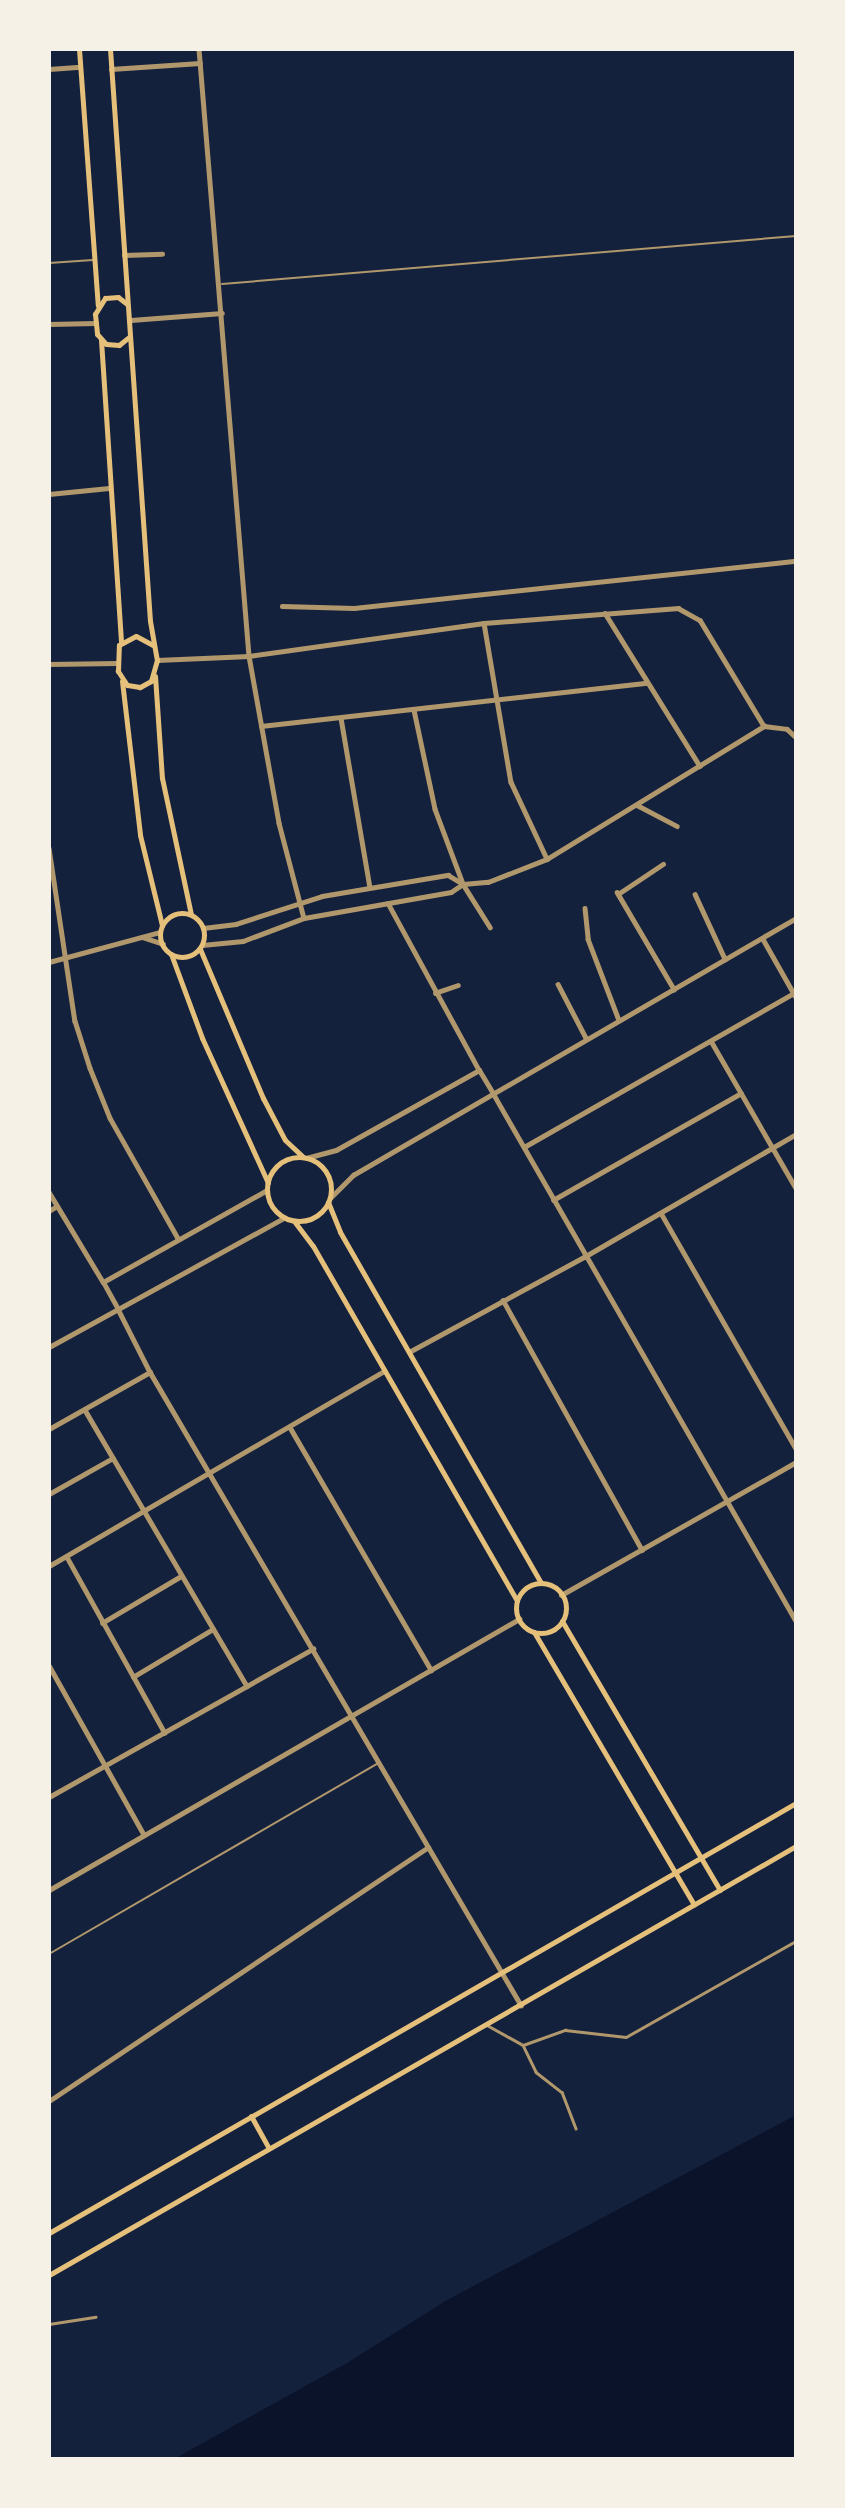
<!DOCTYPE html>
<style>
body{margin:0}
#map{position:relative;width:845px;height:2508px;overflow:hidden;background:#14213d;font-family:"Fira Sans Condensed",sans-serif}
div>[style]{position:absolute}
.water>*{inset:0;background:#0b132b}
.service>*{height:2px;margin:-1px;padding:0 1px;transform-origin:1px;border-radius:1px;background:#b1986c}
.pedestrian>*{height:2.5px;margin:-1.25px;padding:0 1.25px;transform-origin:1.25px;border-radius:1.25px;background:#b1986c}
.minor>*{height:4.5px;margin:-2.25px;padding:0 2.25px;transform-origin:2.25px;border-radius:2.25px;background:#b1986c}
.tertiary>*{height:5px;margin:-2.5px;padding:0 2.5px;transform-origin:2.5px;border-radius:2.5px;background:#b1986c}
.secondary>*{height:5px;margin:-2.5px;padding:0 2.5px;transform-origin:2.5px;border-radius:2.5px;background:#e5c07b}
.secondary>.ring{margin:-2.5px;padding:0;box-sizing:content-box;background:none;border:5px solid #e5c07b;border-radius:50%}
span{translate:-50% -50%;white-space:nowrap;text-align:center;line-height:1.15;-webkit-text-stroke:5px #f6f1e7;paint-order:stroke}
.frame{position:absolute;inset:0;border:51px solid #f6f1e7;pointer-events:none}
</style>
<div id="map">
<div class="water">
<div style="clip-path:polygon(796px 2115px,796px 2459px,174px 2459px,347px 2363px,447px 2300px)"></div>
</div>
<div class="service">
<div style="left:49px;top:263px;width:44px;rotate:-3.9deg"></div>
<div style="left:222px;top:284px;width:576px;rotate:-4.78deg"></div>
<div style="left:49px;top:1954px;width:380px;rotate:-30.1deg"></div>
</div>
<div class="pedestrian">
<div style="left:487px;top:2025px;width:41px;rotate:29.1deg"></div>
<div style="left:523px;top:2045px;width:30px;rotate:64deg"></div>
<div style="left:536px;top:2072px;width:33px;rotate:38deg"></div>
<div style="left:562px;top:2092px;width:39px;rotate:69deg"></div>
<div style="left:523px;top:2045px;width:45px;rotate:-19.7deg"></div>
<div style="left:565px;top:2030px;width:61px;rotate:6.5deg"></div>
<div style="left:626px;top:2037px;width:195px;rotate:-29.5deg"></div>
<div style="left:49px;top:2324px;width:47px;rotate:-8.7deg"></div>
</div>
<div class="minor">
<div style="left:199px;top:49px;width:609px;rotate:85.29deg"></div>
<div style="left:249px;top:656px;width:170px;rotate:79.8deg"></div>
<div style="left:279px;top:823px;width:98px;rotate:75.3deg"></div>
<div style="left:49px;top:69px;width:31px;rotate:-4deg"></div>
<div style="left:111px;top:69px;width:89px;rotate:-3.9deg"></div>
<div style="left:124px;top:255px;width:38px;rotate:-2deg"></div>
<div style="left:131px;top:320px;width:91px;rotate:-4.4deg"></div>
<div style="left:49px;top:324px;width:47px;rotate:-1.2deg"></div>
<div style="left:49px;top:494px;width:60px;rotate:-5.7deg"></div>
<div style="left:282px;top:606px;width:72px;rotate:1.6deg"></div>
<div style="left:354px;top:608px;width:444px;rotate:-6.1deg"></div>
<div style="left:605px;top:613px;width:180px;rotate:58.2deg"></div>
<div style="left:484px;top:623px;width:161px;rotate:80.4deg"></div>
<div style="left:511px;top:782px;width:85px;rotate:64.9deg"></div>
<div style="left:157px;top:660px;width:92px;rotate:-2.5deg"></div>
<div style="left:249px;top:656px;width:237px;rotate:-8deg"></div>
<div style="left:484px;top:623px;width:195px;rotate:-4.4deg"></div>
<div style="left:678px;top:608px;width:25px;rotate:29deg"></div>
<div style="left:700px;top:620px;width:124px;rotate:58.9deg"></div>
<div style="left:764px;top:726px;width:23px;rotate:7deg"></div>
<div style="left:787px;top:729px;width:12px;rotate:42deg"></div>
<div style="left:49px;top:664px;width:68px;rotate:-0.8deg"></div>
<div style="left:414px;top:710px;width:101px;rotate:78deg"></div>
<div style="left:435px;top:809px;width:80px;rotate:69.5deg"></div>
<div style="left:463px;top:884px;width:51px;rotate:57.9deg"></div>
<div style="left:341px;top:718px;width:172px;rotate:80.3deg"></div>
<div style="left:261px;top:726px;width:388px;rotate:-6.4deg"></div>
<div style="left:637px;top:805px;width:45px;rotate:27.7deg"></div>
<div style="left:49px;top:848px;width:175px;rotate:81.5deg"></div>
<div style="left:75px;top:1021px;width:49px;rotate:72.3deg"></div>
<div style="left:90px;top:1068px;width:54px;rotate:68.2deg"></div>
<div style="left:110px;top:1118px;width:138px;rotate:60.5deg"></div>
<div style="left:617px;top:892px;width:113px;rotate:59.6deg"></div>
<div style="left:618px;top:894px;width:54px;rotate:-33.7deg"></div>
<div style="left:695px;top:894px;width:72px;rotate:65.2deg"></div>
<div style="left:388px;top:903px;width:190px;rotate:61.4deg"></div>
<div style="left:585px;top:908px;width:31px;rotate:84deg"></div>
<div style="left:588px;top:939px;width:87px;rotate:69.1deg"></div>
<div style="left:203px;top:928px;width:33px;rotate:-7deg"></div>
<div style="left:236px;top:924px;width:90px;rotate:-18deg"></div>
<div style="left:322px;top:896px;width:128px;rotate:-9.5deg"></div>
<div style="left:448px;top:875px;width:17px;rotate:31deg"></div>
<div style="left:142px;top:937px;width:22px;rotate:18deg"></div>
<div style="left:202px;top:945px;width:41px;rotate:-5.6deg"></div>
<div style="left:243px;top:941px;width:65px;rotate:-20.7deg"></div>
<div style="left:304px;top:918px;width:149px;rotate:-10deg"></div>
<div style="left:451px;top:892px;width:14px;rotate:-34deg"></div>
<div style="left:463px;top:884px;width:25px;rotate:-5deg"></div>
<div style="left:488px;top:882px;width:63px;rotate:-21.3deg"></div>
<div style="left:547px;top:859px;width:255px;rotate:-31.5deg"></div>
<div style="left:49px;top:962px;width:115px;rotate:-15.1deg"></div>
<div style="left:558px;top:984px;width:61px;rotate:62.6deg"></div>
<div style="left:435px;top:993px;width:24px;rotate:-19deg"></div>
<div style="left:711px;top:1041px;width:170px;rotate:60deg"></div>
<div style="left:493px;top:1093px;width:609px;rotate:60.15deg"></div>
<div style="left:524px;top:1147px;width:313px;rotate:-29.7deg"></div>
<div style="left:49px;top:1192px;width:105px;rotate:59deg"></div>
<div style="left:553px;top:1200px;width:216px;rotate:-29.6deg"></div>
<div style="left:49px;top:1211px;width:9px;rotate:-32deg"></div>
<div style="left:661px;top:1213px;width:272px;rotate:60.2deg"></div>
<div style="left:503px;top:1300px;width:286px;rotate:60.9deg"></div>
<div style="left:118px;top:1309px;width:71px;rotate:63.1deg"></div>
<div style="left:150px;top:1372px;width:734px;rotate:59.63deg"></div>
<div style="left:409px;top:1352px;width:199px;rotate:-28.5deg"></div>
<div style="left:584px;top:1257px;width:245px;rotate:-30.1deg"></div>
<div style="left:85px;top:1410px;width:320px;rotate:59.6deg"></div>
<div style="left:49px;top:1429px;width:116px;rotate:-29.4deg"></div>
<div style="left:291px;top:1429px;width:279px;rotate:59.8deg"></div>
<div style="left:49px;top:1494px;width:73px;rotate:-29.4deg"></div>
<div style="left:67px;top:1557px;width:201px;rotate:60.9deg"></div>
<div style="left:49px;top:1566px;width:388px;rotate:-30.2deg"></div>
<div style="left:102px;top:1623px;width:92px;rotate:-30.7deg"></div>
<div style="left:133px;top:1677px;width:93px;rotate:-31deg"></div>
<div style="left:49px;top:1797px;width:303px;rotate:-29.3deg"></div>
<div style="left:49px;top:2101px;width:456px;rotate:-33.8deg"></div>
</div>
<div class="tertiary">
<div style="left:762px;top:938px;width:69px;rotate:60.5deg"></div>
<div style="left:306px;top:1158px;width:31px;rotate:-15deg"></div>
<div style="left:336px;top:1150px;width:164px;rotate:-29.2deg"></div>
<div style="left:479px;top:1070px;width:26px;rotate:59deg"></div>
<div style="left:330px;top:1198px;width:33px;rotate:-45deg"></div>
<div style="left:353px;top:1175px;width:512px;rotate:-30.12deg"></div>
<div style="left:118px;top:1309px;width:31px;rotate:-119deg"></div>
<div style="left:103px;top:1282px;width:188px;rotate:-29.3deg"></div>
<div style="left:49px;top:1347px;width:268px;rotate:-28.8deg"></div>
<div style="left:561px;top:1595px;width:270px;rotate:-29.5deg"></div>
<div style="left:49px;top:1666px;width:194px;rotate:60.7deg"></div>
<div style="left:49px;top:1890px;width:543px;rotate:-29.97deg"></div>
</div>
<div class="secondary">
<div style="left:79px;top:49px;width:257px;rotate:85.8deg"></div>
<div style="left:110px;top:49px;width:573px;rotate:86deg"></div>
<div style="left:150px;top:621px;width:40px;rotate:80deg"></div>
<div style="left:157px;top:660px;width:22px;rotate:106deg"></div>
<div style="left:151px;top:681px;width:13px;rotate:151deg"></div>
<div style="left:140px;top:687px;width:13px;rotate:-171deg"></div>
<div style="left:127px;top:685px;width:17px;rotate:-123deg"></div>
<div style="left:118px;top:671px;width:26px;rotate:-88deg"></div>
<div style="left:119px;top:645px;width:19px;rotate:-28deg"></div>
<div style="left:136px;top:636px;width:19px;rotate:28deg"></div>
<div style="left:127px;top:304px;width:11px;rotate:-142deg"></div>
<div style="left:118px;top:297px;width:13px;rotate:176deg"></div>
<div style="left:105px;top:298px;width:19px;rotate:122deg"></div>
<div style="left:95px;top:314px;width:20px;rotate:84deg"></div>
<div style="left:97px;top:334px;width:13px;rotate:48deg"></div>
<div style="left:106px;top:344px;width:13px;rotate:4deg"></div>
<div style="left:119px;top:345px;width:13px;rotate:-39deg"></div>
<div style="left:101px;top:340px;width:303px;rotate:86.2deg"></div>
<div style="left:155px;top:676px;width:102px;rotate:86.1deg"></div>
<div style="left:162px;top:778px;width:139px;rotate:78deg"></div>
<div style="left:122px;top:681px;width:155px;rotate:83.3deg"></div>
<div style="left:140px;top:835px;width:93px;rotate:76.3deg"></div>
<div class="ring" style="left:160px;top:913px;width:39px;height:39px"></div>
<div style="left:200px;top:949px;width:162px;rotate:67.1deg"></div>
<div style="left:263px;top:1098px;width:47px;rotate:62.4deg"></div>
<div style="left:285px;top:1140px;width:25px;rotate:43deg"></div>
<div style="left:171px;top:954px;width:90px;rotate:69.7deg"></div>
<div style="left:202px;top:1038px;width:159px;rotate:65.5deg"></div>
<div class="ring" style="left:267px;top:1157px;width:59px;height:59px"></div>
<div style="left:328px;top:1202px;width:32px;rotate:68deg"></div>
<div style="left:340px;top:1232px;width:404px;rotate:60.2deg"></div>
<div style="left:294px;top:1221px;width:31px;rotate:53deg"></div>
<div style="left:313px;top:1246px;width:409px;rotate:60.1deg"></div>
<div class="ring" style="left:516px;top:1583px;width:45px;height:45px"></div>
<div style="left:562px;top:1621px;width:312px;rotate:59.6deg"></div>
<div style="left:534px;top:1632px;width:316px;rotate:59.6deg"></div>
<div style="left:251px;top:2116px;width:37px;rotate:61deg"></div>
<div style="left:49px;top:2233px;width:862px;rotate:-29.93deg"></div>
<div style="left:49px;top:2275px;width:861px;rotate:-29.87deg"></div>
</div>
<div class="frame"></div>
</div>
